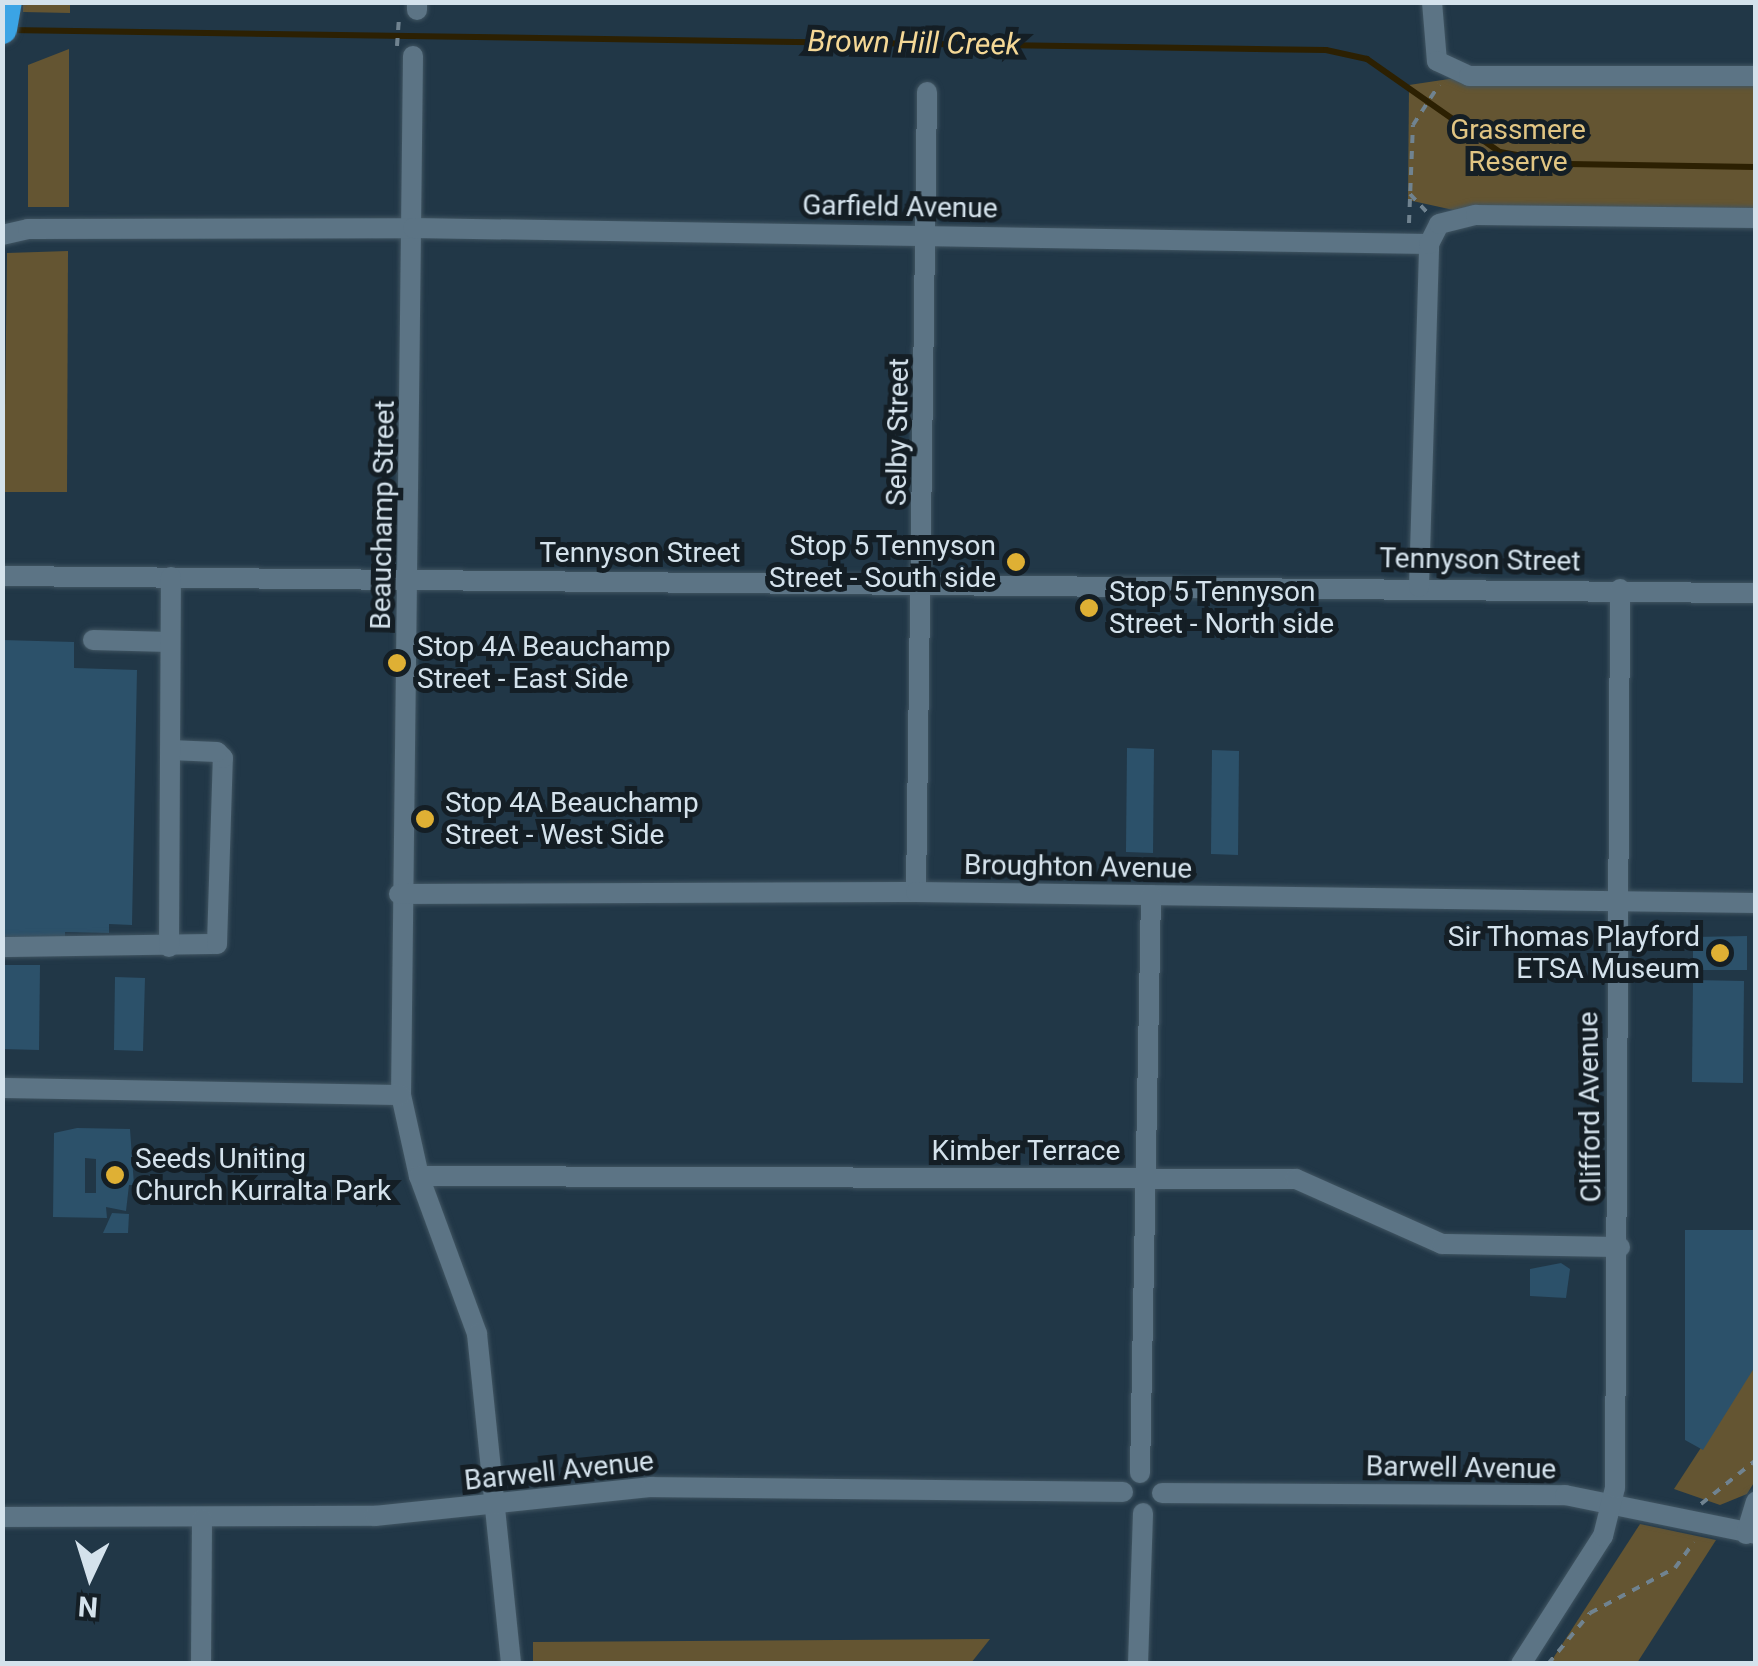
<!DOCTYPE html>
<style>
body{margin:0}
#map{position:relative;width:1758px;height:1666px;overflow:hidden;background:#213747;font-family:Roboto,sans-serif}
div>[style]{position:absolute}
.green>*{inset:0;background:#645532}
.stream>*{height:6px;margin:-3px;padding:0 3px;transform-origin:3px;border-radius:3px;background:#2c2002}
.building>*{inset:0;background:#2c516a}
.path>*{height:4px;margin-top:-2px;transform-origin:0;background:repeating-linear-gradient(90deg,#708390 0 8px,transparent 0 16px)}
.roads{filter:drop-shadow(0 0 2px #415562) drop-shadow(0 0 2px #415562)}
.minor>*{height:20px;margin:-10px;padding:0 10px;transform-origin:10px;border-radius:10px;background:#5c7485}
.highway>*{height:30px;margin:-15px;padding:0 15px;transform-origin:15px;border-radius:15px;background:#3ba4e5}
.dots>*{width:28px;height:28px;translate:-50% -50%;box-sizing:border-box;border:5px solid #141e25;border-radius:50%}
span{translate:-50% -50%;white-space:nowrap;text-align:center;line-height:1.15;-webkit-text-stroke:10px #141e25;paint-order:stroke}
.park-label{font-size:28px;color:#e1c583}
.street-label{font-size:28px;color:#d4e2ec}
.poi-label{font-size:28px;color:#d4e2ec}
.right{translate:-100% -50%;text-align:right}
.left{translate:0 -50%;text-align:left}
.water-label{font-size:30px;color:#f5d896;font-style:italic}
.frame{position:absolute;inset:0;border:5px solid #d4e2ec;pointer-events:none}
.north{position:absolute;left:40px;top:1526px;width:100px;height:100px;-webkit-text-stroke:8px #141e25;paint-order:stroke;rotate:184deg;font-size:28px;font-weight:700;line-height:40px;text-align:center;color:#d4e2ec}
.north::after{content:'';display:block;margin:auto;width:35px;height:45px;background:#d4e2ec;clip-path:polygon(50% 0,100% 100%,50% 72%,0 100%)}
</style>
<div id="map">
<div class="green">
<div style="clip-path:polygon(23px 3px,70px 3px,70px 13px,23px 12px)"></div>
<div style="clip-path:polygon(69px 49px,69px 207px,28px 207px,28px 65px)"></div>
<div style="clip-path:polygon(1469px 76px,1755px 78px,1755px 218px,1476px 215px,1408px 200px,1409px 85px)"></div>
<div style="clip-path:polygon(68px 251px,67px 492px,4px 492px,7px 253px)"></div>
<div style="clip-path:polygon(1755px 1365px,1755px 1481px,1747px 1494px,1720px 1505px,1674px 1489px)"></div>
<div style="clip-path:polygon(1640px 1524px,1716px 1540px,1637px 1663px,1550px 1663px)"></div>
<div style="clip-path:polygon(990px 1639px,971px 1663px,533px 1663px,533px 1642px)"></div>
</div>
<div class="stream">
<div style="left:9px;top:30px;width:1317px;rotate:0.87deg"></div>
<div style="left:1326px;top:50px;width:42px;rotate:12.4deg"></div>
<div style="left:1367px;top:59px;width:162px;rotate:35deg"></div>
<div style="left:1500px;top:152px;width:69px;rotate:10deg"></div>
<div style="left:1568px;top:164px;width:188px;rotate:0.9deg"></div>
</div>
<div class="building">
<div style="clip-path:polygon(2px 640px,74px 642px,74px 668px,137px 670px,132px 925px,109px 924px,109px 933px,65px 932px,65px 940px,2px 939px)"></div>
<div style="clip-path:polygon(1127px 748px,1154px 749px,1153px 853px,1126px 852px)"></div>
<div style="clip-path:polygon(1212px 750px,1239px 751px,1238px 855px,1211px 854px)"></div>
<div style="clip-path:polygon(1747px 936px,1747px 970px,1693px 970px,1693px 937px)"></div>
<div style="clip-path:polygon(2px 965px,40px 965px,39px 1050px,2px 1049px)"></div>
<div style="clip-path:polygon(115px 977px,145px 978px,143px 1051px,114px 1050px)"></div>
<div style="clip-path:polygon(1693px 980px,1744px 981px,1743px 1083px,1692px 1082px)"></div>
<div style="clip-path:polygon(evenodd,77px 1128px,130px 1129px,134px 1185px,129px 1185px,126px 1211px,106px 1207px,107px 1218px,53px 1217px,54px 1133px,77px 1128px,85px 1158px,96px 1159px,96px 1193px,85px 1193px,85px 1158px)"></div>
<div style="clip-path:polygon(112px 1213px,129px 1214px,128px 1233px,103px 1233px)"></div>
<div style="clip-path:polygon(1685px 1230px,1756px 1230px,1756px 1365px,1703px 1450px,1685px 1440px)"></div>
<div style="clip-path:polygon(1561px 1263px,1570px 1269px,1566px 1298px,1530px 1296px,1530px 1269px)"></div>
</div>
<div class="path">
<div style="left:397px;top:46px;width:30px;rotate:-86deg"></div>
<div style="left:1410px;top:194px;width:25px;rotate:47deg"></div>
<div style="left:1409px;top:223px;width:98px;rotate:-87.7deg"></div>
<div style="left:1413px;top:125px;width:48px;rotate:-57deg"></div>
<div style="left:1701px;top:1504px;width:70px;rotate:-38.7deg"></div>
<div style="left:1548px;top:1664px;width:66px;rotate:-50.5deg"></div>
<div style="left:1590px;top:1613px;width:96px;rotate:-27.9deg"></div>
<div style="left:1675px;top:1568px;width:32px;rotate:-54deg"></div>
</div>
<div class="roads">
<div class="minor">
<div style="left:1432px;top:2px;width:59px;rotate:85.2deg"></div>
<div style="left:1437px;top:61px;width:35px;rotate:25deg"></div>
<div style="left:1469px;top:76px;width:287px"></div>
<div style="left:417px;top:10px;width:8px;rotate:-90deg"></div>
<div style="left:413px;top:56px;width:1039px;rotate:90.66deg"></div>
<div style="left:401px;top:1095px;width:83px;rotate:77.5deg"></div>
<div style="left:419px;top:1176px;width:168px;rotate:69.8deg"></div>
<div style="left:477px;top:1334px;width:332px;rotate:84.1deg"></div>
<div style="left:2px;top:235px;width:27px;rotate:-13deg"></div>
<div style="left:28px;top:229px;width:385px;rotate:-0.1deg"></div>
<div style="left:413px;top:228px;width:1016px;rotate:0.9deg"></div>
<div style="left:2px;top:576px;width:1754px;rotate:0.56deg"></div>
<div style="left:1419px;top:587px;width:343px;rotate:-88.3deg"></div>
<div style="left:1429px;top:244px;width:22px;rotate:-63deg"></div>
<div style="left:1439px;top:224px;width:38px;rotate:-14deg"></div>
<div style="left:1476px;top:215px;width:280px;rotate:0.6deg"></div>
<div style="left:93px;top:640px;width:77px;rotate:1.5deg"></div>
<div style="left:916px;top:892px;width:800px;rotate:-89.21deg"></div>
<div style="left:399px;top:894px;width:517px;rotate:-0.22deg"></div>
<div style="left:916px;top:892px;width:840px;rotate:0.75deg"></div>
<div style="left:2px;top:947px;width:215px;rotate:-0.8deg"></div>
<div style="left:217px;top:944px;width:186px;rotate:-88.2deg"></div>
<div style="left:223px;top:758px;width:8px;rotate:-135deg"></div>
<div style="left:217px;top:752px;width:47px;rotate:-177.6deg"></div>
<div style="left:169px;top:947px;width:370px;rotate:-89.7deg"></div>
<div style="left:2px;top:1088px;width:399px;rotate:1deg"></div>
<div style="left:419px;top:1176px;width:877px;rotate:0.2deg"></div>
<div style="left:1296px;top:1179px;width:160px;rotate:24deg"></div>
<div style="left:1442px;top:1244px;width:178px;rotate:1deg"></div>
<div style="left:1140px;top:1473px;width:578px;rotate:-88.91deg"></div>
<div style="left:1162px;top:1493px;width:403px;rotate:0.3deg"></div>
<div style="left:1565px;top:1495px;width:195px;rotate:11.5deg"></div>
<div style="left:2px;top:1517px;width:373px;rotate:-0.2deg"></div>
<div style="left:375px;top:1516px;width:278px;rotate:-6deg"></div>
<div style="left:651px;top:1487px;width:472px;rotate:0.6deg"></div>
<div style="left:1746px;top:1534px;width:34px;rotate:-73deg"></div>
<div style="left:201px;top:1664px;width:145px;rotate:-89.6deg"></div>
<div style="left:1138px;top:1664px;width:151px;rotate:-88.1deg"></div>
<div style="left:1521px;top:1664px;width:152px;rotate:-57.4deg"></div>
<div style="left:1603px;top:1536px;width:49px;rotate:-76deg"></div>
<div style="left:1615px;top:1488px;width:899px;rotate:-89.68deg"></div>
</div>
<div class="highway">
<div style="left:2px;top:29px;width:27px;rotate:-80deg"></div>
</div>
</div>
<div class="dots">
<div style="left:1016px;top:562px;background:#dfb034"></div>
<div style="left:1089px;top:608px;background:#dfb034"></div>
<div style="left:397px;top:663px;background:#dfb034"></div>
<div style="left:425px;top:819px;background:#dfb034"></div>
<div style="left:1720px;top:953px;background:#dfb034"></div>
<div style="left:115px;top:1175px;background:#dfb034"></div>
</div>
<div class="park-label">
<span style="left:1518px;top:146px">Grassmere<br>Reserve</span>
</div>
<div class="street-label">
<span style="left:900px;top:207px;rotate:1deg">Garfield Avenue</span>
<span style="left:898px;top:432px;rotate:-89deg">Selby Street</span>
<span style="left:383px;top:515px;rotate:-89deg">Beauchamp Street</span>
<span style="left:640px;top:553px">Tennyson Street</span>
<span style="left:1480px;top:560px;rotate:1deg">Tennyson Street</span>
<span style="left:1078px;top:867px;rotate:1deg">Broughton Avenue</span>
<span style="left:1590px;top:1107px;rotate:-91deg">Clifford Avenue</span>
<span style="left:1026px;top:1151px">Kimber Terrace</span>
<span style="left:1461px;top:1468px;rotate:1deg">Barwell Avenue</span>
<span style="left:559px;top:1471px;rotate:-6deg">Barwell Avenue</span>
</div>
<div class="poi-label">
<span class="right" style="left:996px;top:562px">Stop 5 Tennyson<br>Street - South side</span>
<span class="left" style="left:1109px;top:608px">Stop 5 Tennyson<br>Street - North side</span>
<span class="left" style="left:417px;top:663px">Stop 4A Beauchamp<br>Street - East Side</span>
<span class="left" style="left:445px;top:819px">Stop 4A Beauchamp<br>Street - West Side</span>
<span class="right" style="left:1700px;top:953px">Sir Thomas Playford<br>ETSA Museum</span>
<span class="left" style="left:135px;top:1175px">Seeds Uniting<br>Church Kurralta Park</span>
</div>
<div class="water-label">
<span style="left:914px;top:43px;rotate:1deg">Brown Hill Creek</span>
</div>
<div class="frame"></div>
<div class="north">N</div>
</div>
